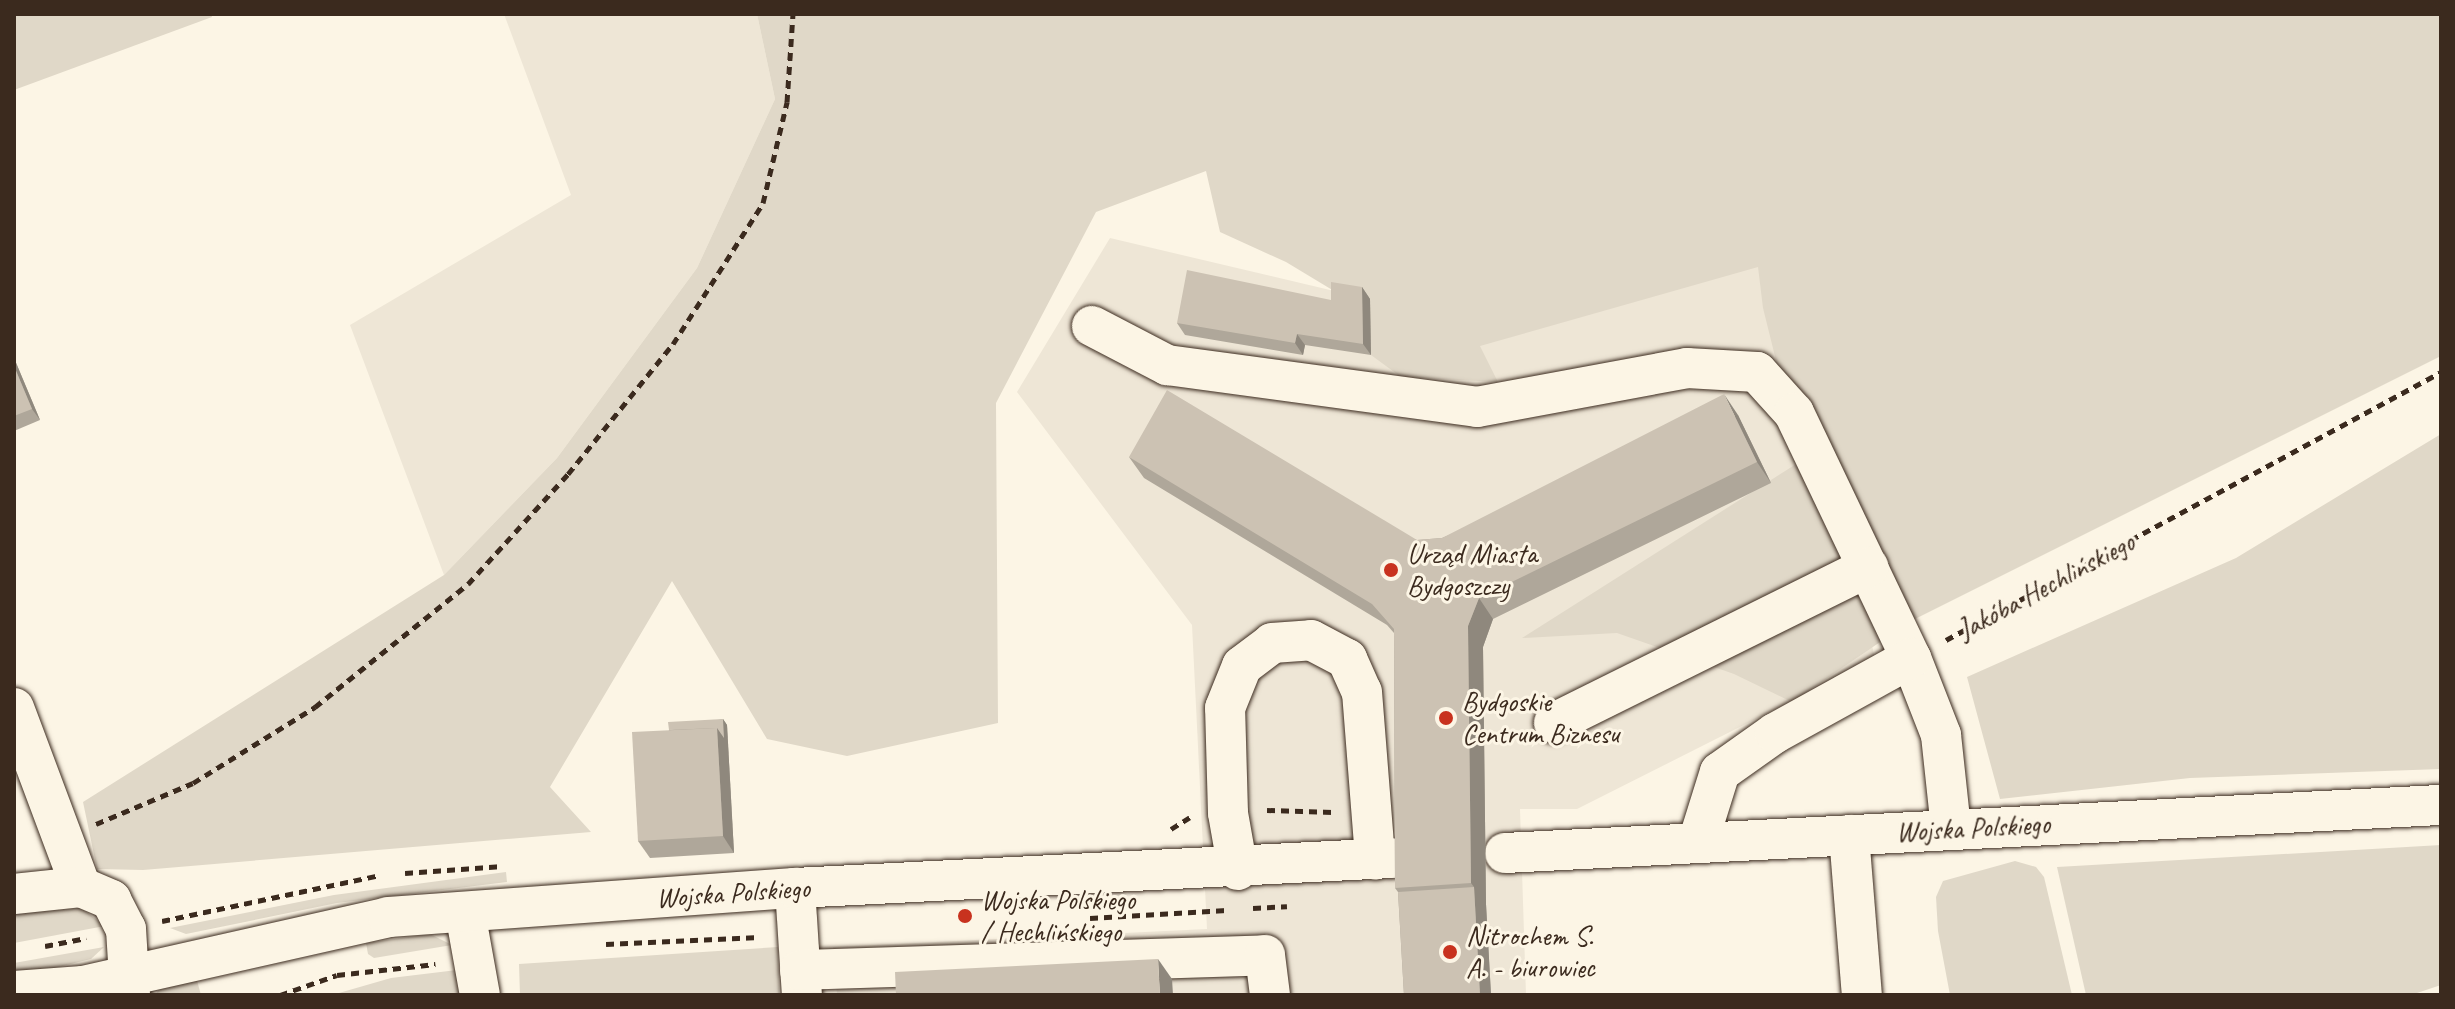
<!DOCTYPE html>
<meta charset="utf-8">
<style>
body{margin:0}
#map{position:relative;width:2455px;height:1009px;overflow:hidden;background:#fcf5e5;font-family:Caveat,sans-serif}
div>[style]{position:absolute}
.built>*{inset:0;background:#eee6d6}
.green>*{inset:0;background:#e0d8c8}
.path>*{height:5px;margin-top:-2.5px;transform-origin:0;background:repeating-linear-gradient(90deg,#3b2a1e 0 8px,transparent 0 14px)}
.roads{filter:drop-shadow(0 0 2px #3b2a1e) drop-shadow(0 0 2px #3b2a1e)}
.minor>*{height:40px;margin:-20px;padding:0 20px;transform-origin:20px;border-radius:20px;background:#fcf5e5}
.wall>*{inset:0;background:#afa79a}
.shaded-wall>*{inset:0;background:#8f887d}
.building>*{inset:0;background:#ccc2b3}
.dots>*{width:22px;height:22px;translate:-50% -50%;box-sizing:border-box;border:4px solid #fcf5e5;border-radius:50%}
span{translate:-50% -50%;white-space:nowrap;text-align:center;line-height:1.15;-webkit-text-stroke:6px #fcf5e5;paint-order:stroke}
.poi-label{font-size:28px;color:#3b2a1e}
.left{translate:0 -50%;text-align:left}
.street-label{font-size:28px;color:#3b2a1e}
.frame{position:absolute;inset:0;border:16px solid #3b2a1e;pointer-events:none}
</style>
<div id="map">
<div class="built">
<div style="clip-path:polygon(504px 14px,757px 14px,775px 99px,697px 268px,557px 458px,444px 575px,350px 325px,571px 195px)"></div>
<div style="clip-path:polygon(1110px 238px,1427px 313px,1638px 300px,1758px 266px,1794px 291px,1875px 659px,1577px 809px,1520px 809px,1526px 995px,837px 995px,833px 947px,1207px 929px,1192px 625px,1017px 392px)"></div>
</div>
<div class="green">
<div style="clip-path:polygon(14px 14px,211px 14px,212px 17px,14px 90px)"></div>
<div style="clip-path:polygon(757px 14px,2441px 14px,2441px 356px,1911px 621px,1792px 702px,1734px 674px,1617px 633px,1522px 638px,1801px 461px,1763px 308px,1758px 267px,1480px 346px,1498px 382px,1401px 377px,1371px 355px,1369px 299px,1339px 294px,1286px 262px,1220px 232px,1206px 171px,1096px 212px,996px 403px,998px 723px,847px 756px,767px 739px,672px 581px,550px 787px,591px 832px,143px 870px,97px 869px,83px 802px,444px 575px,557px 458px,697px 268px,775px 99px)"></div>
<div style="clip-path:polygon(2441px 434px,2441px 769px,2190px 778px,2000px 799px,1967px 677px,2236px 558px)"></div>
<div style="clip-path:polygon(2441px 845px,2441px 985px,2411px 995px,2086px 995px,2057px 867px)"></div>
<div style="clip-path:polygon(2015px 861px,2036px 867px,2044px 877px,2072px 995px,1950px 995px,1938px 931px,1936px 897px,1943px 881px)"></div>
<div style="clip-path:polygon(506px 872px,507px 882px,337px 903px,186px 934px,170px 928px,334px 895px)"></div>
<div style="clip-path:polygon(81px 908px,105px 926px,14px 943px,14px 914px)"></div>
<div style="clip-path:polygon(430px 934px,452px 945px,374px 958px,368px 954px,366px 943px)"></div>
<div style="clip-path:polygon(104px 947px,91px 959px,14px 978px,14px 963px)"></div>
<div style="clip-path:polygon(778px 947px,779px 995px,520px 995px,519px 964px)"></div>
<div style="clip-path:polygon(457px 970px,467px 995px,332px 995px,391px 978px)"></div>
<div style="clip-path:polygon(196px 977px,201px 995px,155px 995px,162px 985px)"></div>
</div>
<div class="path">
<div style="left:1946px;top:640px;width:563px;rotate:-28.43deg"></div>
<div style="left:1267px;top:810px;width:66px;rotate:1.7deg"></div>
<div style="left:96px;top:824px;width:105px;rotate:-22.9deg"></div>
<div style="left:193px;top:783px;width:144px;rotate:-31.9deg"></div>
<div style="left:315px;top:707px;width:196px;rotate:-38.8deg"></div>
<div style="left:468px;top:584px;width:149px;rotate:-47.7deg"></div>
<div style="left:568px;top:474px;width:167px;rotate:-51.1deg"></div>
<div style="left:673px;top:344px;width:167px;rotate:-57.4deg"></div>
<div style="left:763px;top:203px;width:104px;rotate:-76.6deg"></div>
<div style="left:787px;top:102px;width:88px;rotate:-86.1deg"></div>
<div style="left:1171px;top:829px;width:22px;rotate:-32deg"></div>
<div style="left:405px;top:873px;width:98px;rotate:-4.1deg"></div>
<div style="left:1253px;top:908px;width:34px;rotate:-3deg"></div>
<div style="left:1090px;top:918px;width:137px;rotate:-3.3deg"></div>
<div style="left:162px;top:921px;width:219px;rotate:-11.9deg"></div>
<div style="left:606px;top:944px;width:154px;rotate:-2.6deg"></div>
<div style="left:45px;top:946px;width:42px;rotate:-11deg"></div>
<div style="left:280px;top:995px;width:60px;rotate:-19.3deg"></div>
<div style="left:337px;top:975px;width:99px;rotate:-6.4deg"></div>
</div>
<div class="roads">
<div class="minor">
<div style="left:1092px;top:326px;width:85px;rotate:27.5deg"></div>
<div style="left:1167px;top:365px;width:313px;rotate:7.7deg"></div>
<div style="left:1477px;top:407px;width:214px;rotate:-10.5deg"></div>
<div style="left:1687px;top:368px;width:70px;rotate:3.3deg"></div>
<div style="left:1757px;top:372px;width:55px;rotate:47.9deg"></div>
<div style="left:1794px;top:413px;width:272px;rotate:64.5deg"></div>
<div style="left:1911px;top:658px;width:83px;rotate:68.7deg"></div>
<div style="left:1941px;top:735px;width:95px;rotate:83.9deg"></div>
<div style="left:14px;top:708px;width:191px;rotate:69.5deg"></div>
<div style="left:1554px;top:723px;width:351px;rotate:-26.4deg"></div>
<div style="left:1849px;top:835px;width:161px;rotate:85.4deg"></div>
<div style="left:1698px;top:842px;width:73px;rotate:-72.6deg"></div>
<div style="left:1720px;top:772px;width:67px;rotate:-35.3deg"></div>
<div style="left:1775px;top:733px;width:155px;rotate:-28.9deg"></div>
<div style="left:1505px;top:853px;width:937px;rotate:-2.94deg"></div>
<div style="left:1238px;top:870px;width:58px;rotate:-100deg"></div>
<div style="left:1228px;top:813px;width:105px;rotate:-91.6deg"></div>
<div style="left:1225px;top:708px;width:45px;rotate:-68deg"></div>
<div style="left:1242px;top:666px;width:38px;rotate:-37deg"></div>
<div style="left:1272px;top:643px;width:39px;rotate:-4deg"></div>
<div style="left:1311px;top:640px;width:41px;rotate:27.8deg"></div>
<div style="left:1347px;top:659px;width:36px;rotate:66deg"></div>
<div style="left:1362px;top:692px;width:168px;rotate:85.5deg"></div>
<div style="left:795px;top:888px;width:107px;rotate:86.3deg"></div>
<div style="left:14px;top:894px;width:67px;rotate:-6deg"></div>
<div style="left:81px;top:887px;width:33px;rotate:23deg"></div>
<div style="left:111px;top:900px;width:33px;rotate:63deg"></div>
<div style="left:126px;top:929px;width:66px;rotate:86.5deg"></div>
<div style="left:465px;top:912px;width:84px;rotate:79.8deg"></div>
<div style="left:800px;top:970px;width:465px;rotate:-1.8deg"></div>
<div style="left:1265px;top:955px;width:40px;rotate:82.9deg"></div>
<div style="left:14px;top:991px;width:69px;rotate:-4.1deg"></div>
<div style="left:83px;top:986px;width:313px;rotate:-12.7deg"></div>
<div style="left:388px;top:917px;width:408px;rotate:-4.1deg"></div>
<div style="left:795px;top:888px;width:597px;rotate:-2.88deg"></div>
</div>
</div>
<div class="wall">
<div style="clip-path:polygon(1362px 287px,1370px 299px,1371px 355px,1305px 345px,1303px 355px,1185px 335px,1177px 323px,1331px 300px)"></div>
<div style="clip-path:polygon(14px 358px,40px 420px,14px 431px)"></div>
<div style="clip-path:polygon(1738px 415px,1771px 483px,1493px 619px,1483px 647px,1486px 904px,1491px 995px,1404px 995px,1398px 892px,1395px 888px,1394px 633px,1387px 625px,1144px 478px,1129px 457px,1417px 540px,1442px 538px)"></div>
<div style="clip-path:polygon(723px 719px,727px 725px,734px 853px,650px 858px,638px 841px,669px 730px)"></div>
</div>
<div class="shaded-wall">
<div style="clip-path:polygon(1362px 287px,1370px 299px,1371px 355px,1363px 344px)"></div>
<div style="clip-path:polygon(1297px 334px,1305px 345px,1303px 355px,1295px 343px)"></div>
<div style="clip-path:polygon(14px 358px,40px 420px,32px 409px,14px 366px)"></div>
<div style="clip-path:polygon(1724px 394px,1738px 415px,1771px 483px,1757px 462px)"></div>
<div style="clip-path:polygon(1479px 598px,1493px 619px,1483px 647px,1486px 904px,1491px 995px,1480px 995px,1474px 887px,1471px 883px,1468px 626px)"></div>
<div style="clip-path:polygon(723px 719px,727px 725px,734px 853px,723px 836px,717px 728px)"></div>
<div style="clip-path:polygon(1158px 959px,1172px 979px,1173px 995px,1160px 995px)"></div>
</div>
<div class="building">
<div style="clip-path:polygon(1187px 270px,1331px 300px,1331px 282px,1362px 287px,1363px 344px,1297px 334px,1295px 343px,1177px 323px)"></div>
<div style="clip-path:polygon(14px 366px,32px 409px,14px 416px)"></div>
<div style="clip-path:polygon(1167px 390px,1417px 540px,1442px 538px,1724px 394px,1757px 462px,1479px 598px,1468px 626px,1471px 883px,1395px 888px,1394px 629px,1372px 604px,1129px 457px)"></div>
<div style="clip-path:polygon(723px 719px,724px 738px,717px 728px,669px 730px,668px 722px)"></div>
<div style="clip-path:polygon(717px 728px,723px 836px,638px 841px,632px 732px)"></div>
<div style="clip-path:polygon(1474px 887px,1480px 995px,1404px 995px,1398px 892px)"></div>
<div style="clip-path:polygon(1158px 959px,1160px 995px,896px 995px,895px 972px)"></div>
</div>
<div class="dots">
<div style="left:1391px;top:570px;background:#c8321e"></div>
<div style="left:1446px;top:718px;background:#c8321e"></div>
<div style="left:965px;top:916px;background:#c8321e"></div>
<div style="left:1450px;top:952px;background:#c8321e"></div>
</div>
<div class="poi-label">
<span class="left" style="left:1407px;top:570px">Urząd Miasta<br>Bydgoszczy</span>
<span class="left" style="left:1462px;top:718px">Bydgoskie<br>Centrum Biznesu</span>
<span class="left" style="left:981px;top:916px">Wojska Polskiego<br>/ Hechlińskiego</span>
<span class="left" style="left:1466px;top:952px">Nitrochem S.<br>A. - biurowiec</span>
</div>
<div class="street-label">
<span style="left:2046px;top:586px;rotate:-28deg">Jakóba Hechlińskiego</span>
<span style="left:1973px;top:828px;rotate:-3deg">Wojska Polskiego</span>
<span style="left:733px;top:893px;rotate:-4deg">Wojska Polskiego</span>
</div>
<div class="frame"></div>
</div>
